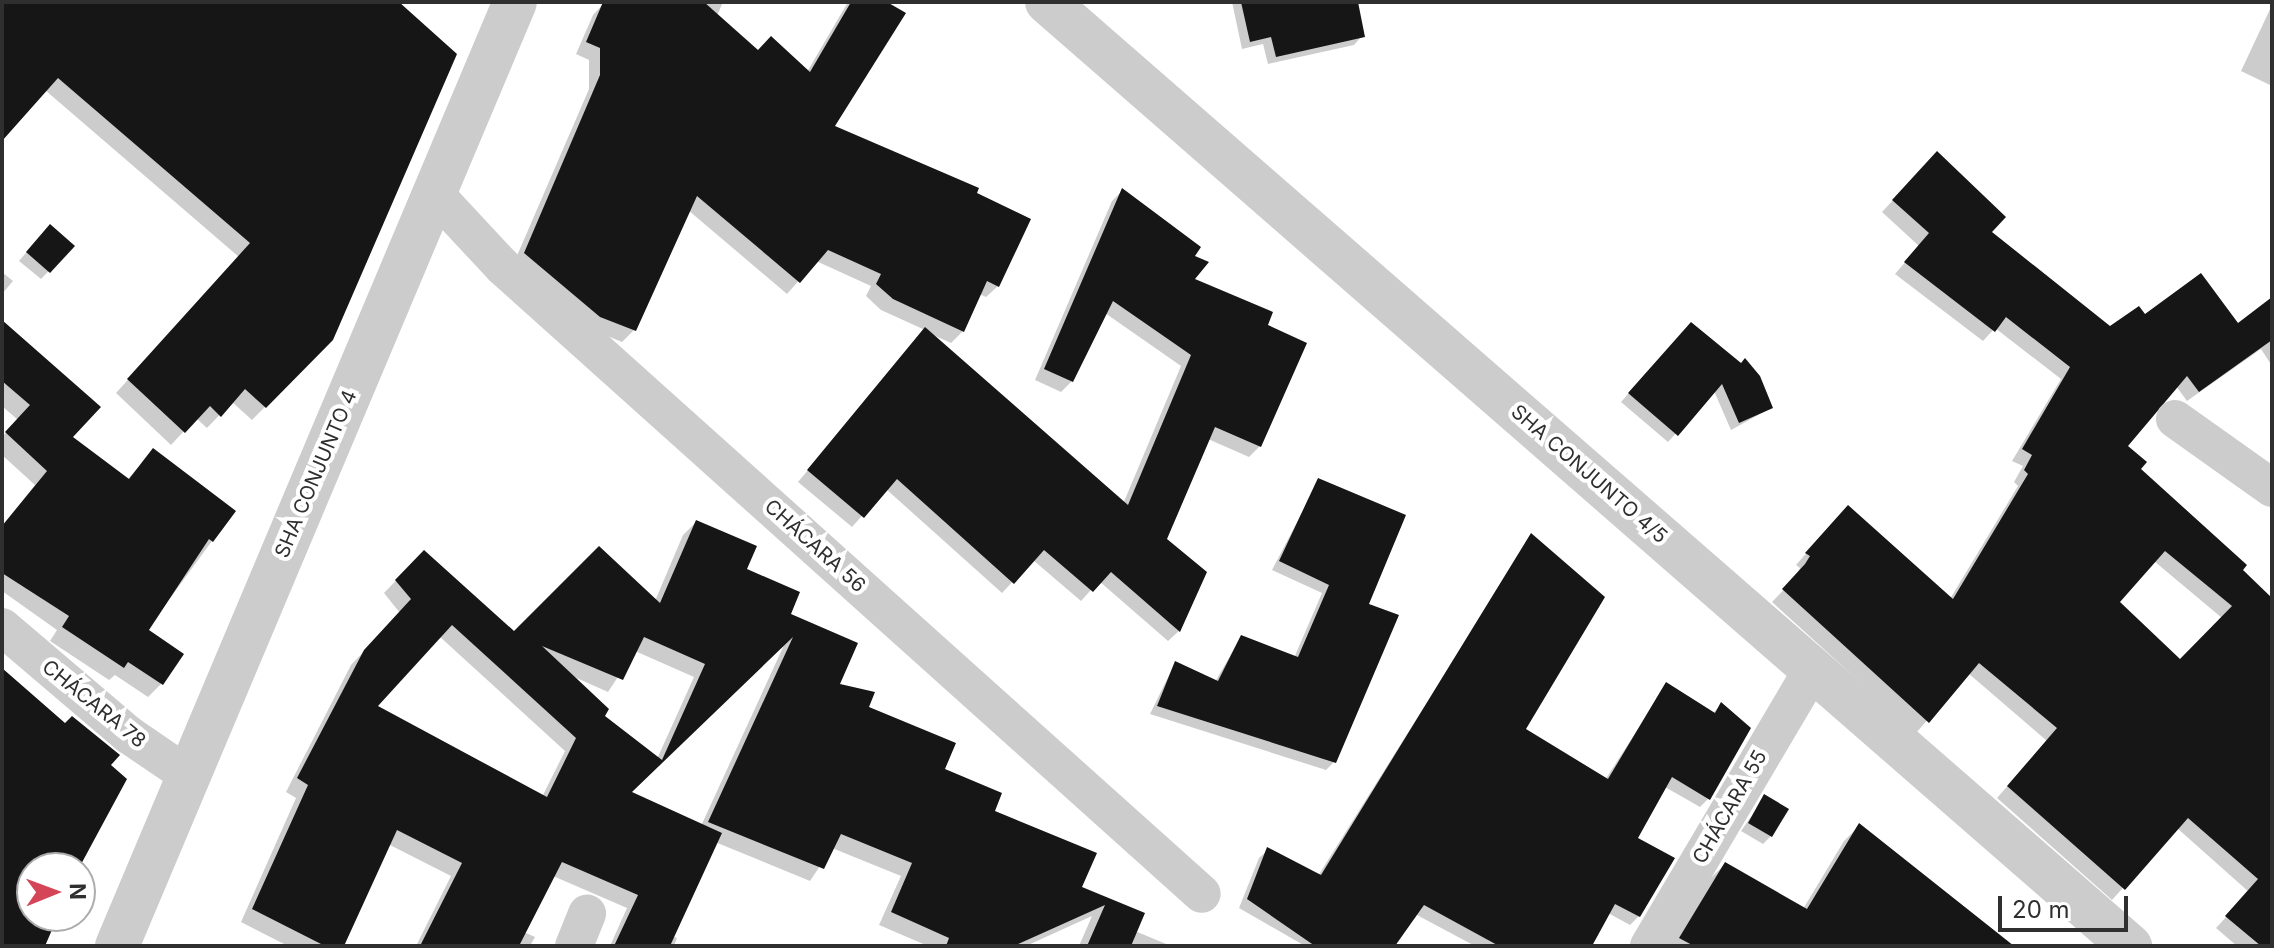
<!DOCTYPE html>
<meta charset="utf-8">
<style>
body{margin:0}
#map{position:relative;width:2274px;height:948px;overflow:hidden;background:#fff;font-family:Inter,sans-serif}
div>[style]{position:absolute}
.shadow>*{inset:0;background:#0003}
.building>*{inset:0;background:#161616}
.minor>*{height:38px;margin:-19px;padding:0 19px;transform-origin:19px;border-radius:19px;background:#ccc}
.tertiary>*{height:44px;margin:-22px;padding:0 22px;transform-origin:22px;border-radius:22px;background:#ccc}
span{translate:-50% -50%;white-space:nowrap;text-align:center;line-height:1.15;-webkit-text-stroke:8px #fff;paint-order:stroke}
.street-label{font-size:20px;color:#2f2f2f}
.frame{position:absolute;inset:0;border:4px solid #2f2f2f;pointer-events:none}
.north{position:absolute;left:16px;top:852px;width:80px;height:80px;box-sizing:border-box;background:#fff;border:2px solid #acacac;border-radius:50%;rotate:89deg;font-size:22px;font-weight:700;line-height:32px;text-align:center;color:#2f2f2f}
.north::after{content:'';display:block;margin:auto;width:28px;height:36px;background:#d34557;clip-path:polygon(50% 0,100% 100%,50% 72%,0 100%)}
.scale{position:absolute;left:1998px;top:896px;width:130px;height:36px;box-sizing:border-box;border:4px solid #2f2f2f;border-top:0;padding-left:10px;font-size:24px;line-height:28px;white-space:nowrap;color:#2f2f2f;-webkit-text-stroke:6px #fff;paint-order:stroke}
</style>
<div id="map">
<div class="shadow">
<div style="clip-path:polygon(2px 2px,396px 2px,332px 339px,252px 420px,232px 402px,207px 428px,196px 418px,171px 445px,116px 393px,239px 257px,45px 90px,2px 137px)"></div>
<div style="clip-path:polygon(723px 2px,645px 178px,807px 72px,848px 2px,883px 2px,833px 127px,974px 194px,998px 286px,986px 297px,979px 294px,963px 331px,951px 343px,931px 334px,1123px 504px,1181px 366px,1105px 313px,1072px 381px,1061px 392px,1035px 380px,1112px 201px,1122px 191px,1192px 257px,1192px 280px,1265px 326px,1260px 446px,1249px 457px,1208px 439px,1165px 539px,1204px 573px,1179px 631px,1168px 641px,1099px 581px,1081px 601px,1033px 560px,1002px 593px,886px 489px,852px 527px,798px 482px,925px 330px,881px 310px,866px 296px,871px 286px,816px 261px,787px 294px,688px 210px,634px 330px,622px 342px,588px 328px,513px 265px,589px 89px,589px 60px,576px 54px,593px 15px,604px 3px)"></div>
<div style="clip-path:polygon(1232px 2px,1356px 2px,1362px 36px,1354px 45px,1268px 64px,1263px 44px,1242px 49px)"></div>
<div style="clip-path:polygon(2272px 5px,2272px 86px,2241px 71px)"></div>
<div style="clip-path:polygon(evenodd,1926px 165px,1989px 233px,2110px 329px,2145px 316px,2237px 325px,2272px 300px,2272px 366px,2261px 349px,2187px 401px,2176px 386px,2125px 447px,2139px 469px,2272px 600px,2272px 946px,2237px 946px,2216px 928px,2249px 892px,2177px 828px,2112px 900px,1997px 798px,2047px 741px,1968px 673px,1916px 733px,1772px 602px,1795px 578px,1800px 568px,1796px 565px,1837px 518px,1950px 599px,2018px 486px,2014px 482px,2023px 466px,2012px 461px,2061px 379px,1995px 328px,1983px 341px,1895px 274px,1919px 246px,1882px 212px,1926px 165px,2154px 561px,2222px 618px,2180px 661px,2117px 602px,2154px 561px)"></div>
<div style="clip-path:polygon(42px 234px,73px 246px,41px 279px,19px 261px)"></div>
<div style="clip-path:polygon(2px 272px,13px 281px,2px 294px)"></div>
<div style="clip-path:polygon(2px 323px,70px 438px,127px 480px,153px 451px,212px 541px,146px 631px,161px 684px,148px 697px,115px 675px,109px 680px,50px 641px,57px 630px,2px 591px,2px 526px,35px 485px,2px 455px,2px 437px,18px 420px,2px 406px)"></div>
<div style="clip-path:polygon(1683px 332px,1771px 408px,1731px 430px,1714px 391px,1668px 442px,1621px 402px)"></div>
<div style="clip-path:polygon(1319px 480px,1366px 605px,1334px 762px,1326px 770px,1150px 714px,1175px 663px,1215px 682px,1241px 637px,1294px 658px,1322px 593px,1272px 570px)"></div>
<div style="clip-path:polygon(evenodd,696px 522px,788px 615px,837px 686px,1080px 888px,1142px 914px,1135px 931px,1171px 946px,1079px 946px,1092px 916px,1026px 946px,928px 946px,879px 925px,901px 876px,832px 848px,810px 881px,715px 842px,672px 936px,677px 938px,674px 946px,610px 946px,627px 908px,553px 876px,524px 932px,535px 937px,530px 946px,416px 946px,451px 876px,388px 844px,341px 946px,288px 946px,241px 922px,296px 798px,286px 792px,351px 665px,400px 613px,384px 593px,411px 565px,514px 634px,655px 601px,683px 535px,696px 522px,439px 636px,565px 751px,542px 797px,375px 707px,439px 636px,696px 522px,785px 643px,701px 826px,629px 793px,785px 643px,696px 522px,635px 651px,694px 677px,657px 759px,603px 716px,572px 676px,608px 692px,635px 651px)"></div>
<div style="clip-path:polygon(1532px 535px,1523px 730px,1605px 780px,1667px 684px,1713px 713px,1721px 705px,1708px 799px,1700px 807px,1665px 787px,1635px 839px,1639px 916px,1630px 925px,1608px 913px,1590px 946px,1475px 946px,1415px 914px,1393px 946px,1305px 946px,1239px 908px,1259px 858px,1268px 850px,1318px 876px)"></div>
<div style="clip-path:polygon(1765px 797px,1771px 836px,1763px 844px,1741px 831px)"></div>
<div style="clip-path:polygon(1859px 826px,2011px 946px,1670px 946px,1709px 880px,1725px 864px,1803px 909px,1844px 841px)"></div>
</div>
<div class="building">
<div style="clip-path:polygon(2px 2px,399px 2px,457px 54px,333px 340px,266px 408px,245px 389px,221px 417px,210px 406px,185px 433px,127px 379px,250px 243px,58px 78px,2px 141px)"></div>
<div style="clip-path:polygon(603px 2px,704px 2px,758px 50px,771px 36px,810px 72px,851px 2px,887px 2px,906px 13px,835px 126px,979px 188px,977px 193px,1031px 219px,999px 287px,987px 281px,964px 332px,893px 299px,876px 284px,881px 274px,828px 250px,800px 283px,697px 196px,636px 331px,600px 317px,524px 253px,600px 75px,600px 48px,586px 42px)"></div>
<div style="clip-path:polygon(1241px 2px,1358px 2px,1365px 37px,1276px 57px,1271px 37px,1250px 42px)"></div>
<div style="clip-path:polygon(evenodd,1937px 151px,2006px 217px,1992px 232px,2110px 326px,2139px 306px,2145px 314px,2201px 273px,2238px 323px,2272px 297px,2272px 340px,2199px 392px,2187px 376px,2128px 446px,2147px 462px,2141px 469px,2247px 565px,2243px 570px,2272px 598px,2272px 946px,2261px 946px,2225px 916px,2258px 879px,2188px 818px,2125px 890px,2007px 786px,2057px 728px,1979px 663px,1929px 723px,1782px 589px,1805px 564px,1810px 556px,1805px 553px,1848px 505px,1953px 599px,2028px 474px,2024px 470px,2032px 455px,2022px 449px,2070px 367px,2006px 317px,1995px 332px,1904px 262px,1929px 233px,1892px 200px,1937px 151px,2165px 551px,2232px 606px,2180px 659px,2120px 602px,2165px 551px)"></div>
<div style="clip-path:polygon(1122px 188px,1201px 247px,1195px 256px,1209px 262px,1195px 279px,1273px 312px,1268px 325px,1307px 343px,1261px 447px,1215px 427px,1167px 539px,1207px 572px,1180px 632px,1111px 572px,1093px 592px,1044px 550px,1014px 584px,897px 479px,864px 518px,807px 470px,925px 327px,1128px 505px,1191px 355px,1113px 301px,1073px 382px,1044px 369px)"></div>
<div style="clip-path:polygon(50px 224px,75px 246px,50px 273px,26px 252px)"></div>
<div style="clip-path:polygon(2px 320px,101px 407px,73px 437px,129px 479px,153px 448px,236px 511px,213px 542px,209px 539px,149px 630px,184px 654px,163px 685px,128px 662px,124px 668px,62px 627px,69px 616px,2px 573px,2px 526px,47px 471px,5px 432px,30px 405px,2px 381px)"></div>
<div style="clip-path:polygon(1691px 322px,1741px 363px,1745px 358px,1760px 376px,1773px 408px,1739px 423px,1722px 384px,1678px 436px,1628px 393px)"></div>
<div style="clip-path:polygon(1318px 478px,1406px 515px,1369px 604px,1399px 615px,1336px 763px,1157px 706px,1175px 661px,1218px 681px,1241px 635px,1298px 657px,1329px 585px,1279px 561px)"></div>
<div style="clip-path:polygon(evenodd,696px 520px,757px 546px,747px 569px,800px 592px,791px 614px,858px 643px,840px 684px,875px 692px,869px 707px,956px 743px,945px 769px,1002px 793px,995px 811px,1097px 853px,1082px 887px,1145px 913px,1131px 946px,1087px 946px,1105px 905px,1014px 946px,946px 946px,949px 938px,891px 912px,912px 863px,841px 834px,824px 869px,708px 822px,793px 637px,632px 792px,722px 833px,670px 946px,614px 946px,638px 895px,562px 862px,519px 946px,420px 946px,462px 863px,397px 830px,344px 946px,325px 946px,252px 909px,308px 785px,297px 778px,364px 650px,411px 599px,395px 580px,424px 550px,514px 631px,599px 546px,660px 603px,696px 520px,452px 625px,576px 738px,547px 797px,378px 706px,452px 625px,696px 520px,644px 637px,705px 664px,662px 760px,605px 716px,609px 709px,542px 646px,623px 680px,644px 637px)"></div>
<div style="clip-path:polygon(1531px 533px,1605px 597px,1526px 729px,1608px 779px,1666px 682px,1715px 713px,1721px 702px,1751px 728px,1710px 800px,1672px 777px,1638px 838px,1675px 858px,1640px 917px,1615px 904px,1592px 946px,1499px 946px,1424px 905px,1395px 946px,1315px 946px,1247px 899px,1267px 847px,1321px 875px)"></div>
<div style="clip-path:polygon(2px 668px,65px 723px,72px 716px,120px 755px,111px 765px,127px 779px,79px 868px,32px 868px,32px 916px,58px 916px,45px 946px,2px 946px)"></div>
<div style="clip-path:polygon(1764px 794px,1789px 809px,1772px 837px,1748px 823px)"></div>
<div style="clip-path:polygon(1859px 823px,2014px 946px,1694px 946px,1679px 938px,1725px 862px,1807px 909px)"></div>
</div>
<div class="minor">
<div style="left:434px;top:193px;width:100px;rotate:47deg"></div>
<div style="left:502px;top:266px;width:940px;rotate:41.9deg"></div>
<div style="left:2175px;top:419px;width:119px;rotate:35.4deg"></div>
<div style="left:2px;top:627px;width:167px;rotate:40.4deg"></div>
<div style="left:129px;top:735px;width:73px;rotate:34.3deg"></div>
<div style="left:574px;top:946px;width:35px;rotate:-68deg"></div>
<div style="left:1649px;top:946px;width:322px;rotate:-59.4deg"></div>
</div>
<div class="tertiary">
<div style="left:1047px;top:2px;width:1437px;rotate:41.08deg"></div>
<div style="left:117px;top:946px;width:1024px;rotate:-67.14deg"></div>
</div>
<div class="street-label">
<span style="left:316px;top:474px;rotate:-67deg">SHA CONJUNTO 4</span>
<span style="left:1589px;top:474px;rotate:41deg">SHA CONJUNTO 4/5</span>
<span style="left:815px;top:546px;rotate:42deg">CHÁCARA 56</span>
<span style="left:94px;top:704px;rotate:39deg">CHÁCARA 78</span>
<span style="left:1730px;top:807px;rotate:-60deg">CHÁCARA 55</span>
</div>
<div class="frame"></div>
<div class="north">N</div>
<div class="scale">20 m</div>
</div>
